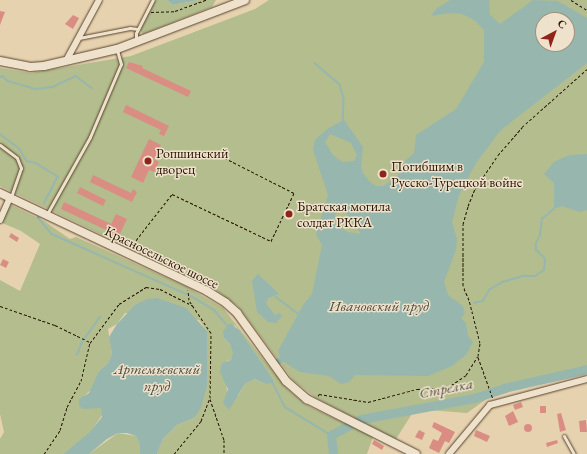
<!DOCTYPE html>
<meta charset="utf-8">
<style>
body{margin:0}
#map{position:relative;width:587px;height:454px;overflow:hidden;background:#e7d2b0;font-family:"EB Garamond",serif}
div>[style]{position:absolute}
.green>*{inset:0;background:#b3bd8d}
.water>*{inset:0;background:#97b7ae}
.stream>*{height:1.5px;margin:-0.75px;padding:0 0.75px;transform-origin:0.75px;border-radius:0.75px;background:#97b7ae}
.canal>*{height:5.5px;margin:-2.75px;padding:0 2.75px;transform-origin:2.75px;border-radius:2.75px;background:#97b7ae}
.river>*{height:9px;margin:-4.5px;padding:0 4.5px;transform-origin:4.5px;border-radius:4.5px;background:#97b7ae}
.building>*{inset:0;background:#da8e83}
.round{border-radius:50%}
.path>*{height:1px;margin-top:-0.5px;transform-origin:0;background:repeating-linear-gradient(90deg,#271300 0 3px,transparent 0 5px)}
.roads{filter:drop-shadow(0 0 1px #57432c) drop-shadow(0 0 1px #57432c)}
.service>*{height:3px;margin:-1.5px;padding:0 1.5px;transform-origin:1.5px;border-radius:1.5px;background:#efe2cc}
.minor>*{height:6px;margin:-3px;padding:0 3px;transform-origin:3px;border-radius:3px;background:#efe2cc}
.secondary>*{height:8px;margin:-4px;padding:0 4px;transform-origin:4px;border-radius:4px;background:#efe2cc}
.dots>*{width:11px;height:11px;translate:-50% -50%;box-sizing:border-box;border:2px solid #efe2cc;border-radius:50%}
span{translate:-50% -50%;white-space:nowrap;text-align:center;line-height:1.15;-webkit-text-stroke:3px #efe2cc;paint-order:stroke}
.poi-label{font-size:14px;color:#271300}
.left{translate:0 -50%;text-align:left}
.street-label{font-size:14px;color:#271300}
.water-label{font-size:15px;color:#4e4c3d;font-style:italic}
.north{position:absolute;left:535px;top:12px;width:40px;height:40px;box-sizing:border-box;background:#efe2cc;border:1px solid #9f8f7a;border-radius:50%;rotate:41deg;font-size:11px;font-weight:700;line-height:16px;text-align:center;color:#271300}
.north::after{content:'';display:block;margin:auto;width:14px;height:18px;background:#8f2418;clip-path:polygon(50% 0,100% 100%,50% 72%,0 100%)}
</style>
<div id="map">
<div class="green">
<div style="clip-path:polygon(155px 0,167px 0,172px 5px,199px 0,216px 0,212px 7px,143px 34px,140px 30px)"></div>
<div style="clip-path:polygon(evenodd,269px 0,587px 0,587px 370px,491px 396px,467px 413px,415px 409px,396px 439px,316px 398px,293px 380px,238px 306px,212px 287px,0 186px,0 68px,31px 73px,131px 56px,255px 9px,269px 0,543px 20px,567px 20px,567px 44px,543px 44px,543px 20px)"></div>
<div style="clip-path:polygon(evenodd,9px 204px,44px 221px,70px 239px,76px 237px,187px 287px,223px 308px,285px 387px,306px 405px,373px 437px,367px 454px,157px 454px,163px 439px,177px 425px,194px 418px,207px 386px,207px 331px,199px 320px,125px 313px,117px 324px,108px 329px,112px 354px,108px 363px,99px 371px,93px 388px,84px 396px,91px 408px,101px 408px,104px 412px,90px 433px,63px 454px,0 454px,0 439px,4px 432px,0 414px,0 280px,20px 291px,40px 244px,21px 231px,0 222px,9px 204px,235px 325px,273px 379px,265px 384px,255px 379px,245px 384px,238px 396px,227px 395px,226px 361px,231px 360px,234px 353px,230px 344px,224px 338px,235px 325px)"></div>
<div style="clip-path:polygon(118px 433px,136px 436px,140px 443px,140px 454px,89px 454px)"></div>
</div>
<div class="water">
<div style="clip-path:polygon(167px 0,199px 0,172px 5px)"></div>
<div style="clip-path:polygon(evenodd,450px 0,489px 0,490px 15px,500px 24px,533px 0,558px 1px,587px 18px,587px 63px,501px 130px,476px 163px,459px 195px,452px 222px,457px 239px,456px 250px,444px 282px,448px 295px,463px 306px,465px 314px,461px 318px,466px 323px,468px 336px,473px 342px,467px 354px,452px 366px,428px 376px,355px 375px,349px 382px,341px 384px,329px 376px,300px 372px,281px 360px,278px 351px,303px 305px,312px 294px,322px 245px,316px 234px,328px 195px,313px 150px,315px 140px,327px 129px,344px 120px,363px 147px,361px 167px,363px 173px,369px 181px,376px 186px,383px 186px,397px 177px,406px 160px,414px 153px,416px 135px,456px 109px,484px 62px,484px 30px,474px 20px,462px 14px,449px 13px,431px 16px,436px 9px,450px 0,543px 20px,567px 20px,567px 44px,543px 44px,543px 20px,450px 0,330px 134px,351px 143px,357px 155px,354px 161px,342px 162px,333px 155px,325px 142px,330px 134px,450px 0,344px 211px,353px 221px,361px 234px,347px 232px,334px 222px,336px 212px,344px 211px)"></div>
<div style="clip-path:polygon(587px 154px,587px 210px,580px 212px,562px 206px,554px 209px,554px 183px,544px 174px,554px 162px,569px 155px)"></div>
<div style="clip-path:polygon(258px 274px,279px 294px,268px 298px,266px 304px,275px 315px,280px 313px,282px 316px,276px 323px,268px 322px,257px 312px,252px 281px)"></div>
<div style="clip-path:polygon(157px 298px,186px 308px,207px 331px,207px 386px,201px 408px,194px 418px,177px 425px,163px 439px,157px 454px,140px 454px,140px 444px,136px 436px,127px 433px,118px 433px,107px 439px,89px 454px,63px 454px,90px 432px,102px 417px,101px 408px,83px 409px,79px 406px,79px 399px,89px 393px,99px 371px,108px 363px,112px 354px,109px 337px,117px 324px,135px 305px,147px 299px)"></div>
<div style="clip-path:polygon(230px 323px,239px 330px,273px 379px,273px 383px,265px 384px,255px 379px,245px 384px,229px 410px,223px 403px,228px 389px,220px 372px,222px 363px,231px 360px,233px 353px,230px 344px,224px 338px,223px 331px)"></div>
</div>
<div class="stream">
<div style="left:315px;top:63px;width:33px;rotate:41deg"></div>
<div style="left:340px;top:85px;width:14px;rotate:73deg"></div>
<div style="left:344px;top:98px;width:23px;rotate:92deg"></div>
<div style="left:0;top:77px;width:3px;rotate:-18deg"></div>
<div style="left:3px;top:76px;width:7px;rotate:45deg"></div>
<div style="left:8px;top:81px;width:29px;rotate:16deg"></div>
<div style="left:36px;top:89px;width:17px;rotate:-7deg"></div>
<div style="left:53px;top:87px;width:25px;rotate:-26deg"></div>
<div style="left:76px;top:76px;width:20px;rotate:37deg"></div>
<div style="left:0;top:134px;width:25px;rotate:37deg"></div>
<div style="left:20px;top:149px;width:14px;rotate:60deg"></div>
<div style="left:27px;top:161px;width:9px;rotate:13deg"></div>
<div style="left:36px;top:163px;width:26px;rotate:32deg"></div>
<div style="left:58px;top:177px;width:30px;rotate:117deg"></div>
<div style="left:38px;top:217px;width:22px;rotate:51deg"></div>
<div style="left:52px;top:234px;width:147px;rotate:24.1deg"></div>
<div style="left:191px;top:296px;width:27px;rotate:31deg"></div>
<div style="left:214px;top:310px;width:21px;rotate:49deg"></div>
<div style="left:276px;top:297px;width:30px;rotate:37deg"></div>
<div style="left:474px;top:303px;width:9px;rotate:-13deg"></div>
<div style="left:483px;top:301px;width:13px;rotate:-61deg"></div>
<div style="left:489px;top:290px;width:16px;rotate:-30deg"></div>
<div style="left:503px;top:282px;width:21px;rotate:-17deg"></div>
<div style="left:523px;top:276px;width:12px"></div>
<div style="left:535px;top:276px;width:11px;rotate:-34deg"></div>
<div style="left:544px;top:270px;width:11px;rotate:-85deg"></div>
<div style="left:545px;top:259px;width:13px;rotate:-135deg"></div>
<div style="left:536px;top:250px;width:7px;rotate:-90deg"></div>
<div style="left:536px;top:243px;width:9px;rotate:-63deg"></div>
<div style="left:540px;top:235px;width:16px;rotate:-83deg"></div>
<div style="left:542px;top:219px;width:16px;rotate:-40deg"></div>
<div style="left:77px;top:355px;width:14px;rotate:-69deg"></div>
<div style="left:82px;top:342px;width:31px;rotate:-54deg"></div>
<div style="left:273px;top:383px;width:27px;rotate:63deg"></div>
<div style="left:285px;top:407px;width:54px;rotate:31.3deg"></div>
</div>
<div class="canal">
<div style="left:279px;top:361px;width:2px;rotate:-27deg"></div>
</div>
<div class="river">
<div style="left:333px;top:454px;width:19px;rotate:-96deg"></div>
<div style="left:331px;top:435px;width:34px;rotate:-28deg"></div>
<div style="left:361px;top:419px;width:115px;rotate:-10.5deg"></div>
<div style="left:474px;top:398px;width:32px;rotate:-18deg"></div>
<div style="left:504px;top:388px;width:85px;rotate:-12.9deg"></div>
</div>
<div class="building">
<div style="clip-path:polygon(0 11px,5px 12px,0 25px)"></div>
<div style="clip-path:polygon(73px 15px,79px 18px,73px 29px,65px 24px)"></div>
<div style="clip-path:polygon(129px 62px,143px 66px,142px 68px,191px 91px,188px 97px,126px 68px)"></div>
<div style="clip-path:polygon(126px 105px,169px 126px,164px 136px,159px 134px,161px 130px,123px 112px)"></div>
<div style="clip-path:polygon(149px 139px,161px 145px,154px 159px,159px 162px,154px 172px,149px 170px,143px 183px,131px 177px)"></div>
<div style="clip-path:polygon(93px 175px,131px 193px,133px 189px,137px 192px,132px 202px,90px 182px)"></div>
<div style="clip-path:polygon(80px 187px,106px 200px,103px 206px,77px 193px)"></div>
<div style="clip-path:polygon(64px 202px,111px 224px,116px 214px,127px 219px,119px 236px,61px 209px)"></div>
<div style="clip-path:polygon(11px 233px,19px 238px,17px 242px,9px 237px)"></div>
<div style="clip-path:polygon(3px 259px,9px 262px,6px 268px,0 265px)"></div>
<div style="clip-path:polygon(521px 402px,523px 407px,515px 410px,513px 405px)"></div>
<div style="clip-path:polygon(540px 406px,546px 406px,546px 413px,540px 413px)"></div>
<div style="clip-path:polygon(513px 411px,518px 422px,509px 426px,505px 416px)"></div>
<div style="clip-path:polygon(561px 413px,566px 430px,560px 432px,557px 414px)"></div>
<div style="clip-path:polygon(586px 420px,587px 432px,580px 432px,579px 421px)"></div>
<div style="clip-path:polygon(434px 422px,455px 432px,449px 443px,445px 441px,439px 453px,429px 448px,433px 439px,438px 441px,442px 433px,432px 427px)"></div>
<div class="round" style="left:524px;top:424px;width:8px;height:8px"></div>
<div style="clip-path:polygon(419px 430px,425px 433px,422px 440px,415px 437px)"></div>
<div style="clip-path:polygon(476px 430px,490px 436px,487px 442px,474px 436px)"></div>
<div style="clip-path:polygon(374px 440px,384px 446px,382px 450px,372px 444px)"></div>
<div style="clip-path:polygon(557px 440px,558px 443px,547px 447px,546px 443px)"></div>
</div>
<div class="path">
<div style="left:571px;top:0;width:19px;rotate:32deg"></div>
<div style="left:151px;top:12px;width:24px;rotate:-2deg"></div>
<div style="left:175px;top:11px;width:33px;rotate:-20deg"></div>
<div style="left:130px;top:248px;width:68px;rotate:-52.1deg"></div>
<div style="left:172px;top:194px;width:110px;rotate:25.4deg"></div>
<div style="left:271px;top:241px;width:53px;rotate:-64.4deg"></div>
<div style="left:294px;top:193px;width:89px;rotate:-153.1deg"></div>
<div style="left:0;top:306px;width:58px;rotate:19.1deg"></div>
<div style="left:55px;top:325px;width:39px;rotate:26deg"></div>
<div style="left:478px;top:357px;width:45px;rotate:70.3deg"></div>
<div style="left:318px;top:396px;width:2px;rotate:-63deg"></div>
<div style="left:319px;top:394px;width:50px;rotate:9.3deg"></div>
<div style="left:368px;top:402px;width:51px;rotate:-14.9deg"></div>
<div style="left:417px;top:389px;width:30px;rotate:-2deg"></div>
<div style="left:447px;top:388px;width:23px;rotate:-34deg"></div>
<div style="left:466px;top:375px;width:22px;rotate:-58deg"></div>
<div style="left:478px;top:356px;width:13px;rotate:-81deg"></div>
<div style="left:480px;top:343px;width:44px;rotate:-104.3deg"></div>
<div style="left:469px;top:300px;width:15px;rotate:-113deg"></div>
<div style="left:463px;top:286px;width:62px;rotate:-90deg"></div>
<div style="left:463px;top:224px;width:19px;rotate:-74deg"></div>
<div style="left:468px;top:206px;width:18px;rotate:-68deg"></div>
<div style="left:475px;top:189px;width:41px;rotate:-55.9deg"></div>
<div style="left:498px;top:155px;width:37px;rotate:-49deg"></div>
<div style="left:522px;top:127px;width:87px;rotate:-41.7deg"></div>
<div style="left:210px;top:399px;width:43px;rotate:71.1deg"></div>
<div style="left:224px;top:440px;width:14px;rotate:90deg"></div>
<div style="left:44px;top:454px;width:29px;rotate:-56deg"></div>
<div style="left:60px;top:430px;width:24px;rotate:-73deg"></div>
<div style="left:67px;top:407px;width:30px;rotate:-62deg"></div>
<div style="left:81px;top:381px;width:39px;rotate:-77deg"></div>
<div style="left:90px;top:343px;width:49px;rotate:-53.4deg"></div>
<div style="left:119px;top:304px;width:32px;rotate:-32deg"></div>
<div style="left:146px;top:287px;width:14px;rotate:8deg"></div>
<div style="left:160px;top:289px;width:37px;rotate:27deg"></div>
<div style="left:174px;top:454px;width:43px;rotate:-50.7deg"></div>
<div style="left:201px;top:421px;width:25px;rotate:-69deg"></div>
<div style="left:210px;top:398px;width:65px;rotate:-89.1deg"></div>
<div style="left:211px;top:333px;width:40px;rotate:-124deg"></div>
<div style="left:189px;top:300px;width:10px;rotate:-96deg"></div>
</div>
<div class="roads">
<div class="service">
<div style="left:79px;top:38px;width:52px;rotate:-11.1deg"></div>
<div style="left:130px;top:28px;width:8px;rotate:7deg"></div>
<div style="left:136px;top:40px;width:7px;rotate:-90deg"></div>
<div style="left:136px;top:33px;width:37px;rotate:-63deg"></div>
<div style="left:0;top:145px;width:21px;rotate:37deg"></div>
<div style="left:17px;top:158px;width:11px;rotate:68deg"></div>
<div style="left:21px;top:168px;width:31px;rotate:109deg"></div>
<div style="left:47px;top:214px;width:88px;rotate:-60.8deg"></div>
<div style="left:90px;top:137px;width:79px;rotate:-67deg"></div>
<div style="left:121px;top:64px;width:15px;rotate:-106deg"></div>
<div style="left:564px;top:436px;width:21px;rotate:61deg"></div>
</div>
<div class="minor">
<div style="left:66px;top:61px;width:69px;rotate:-61.6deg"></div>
<div style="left:0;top:220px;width:24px;rotate:-66deg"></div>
<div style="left:449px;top:454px;width:64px;rotate:-50.1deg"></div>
<div style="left:490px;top:405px;width:100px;rotate:-15deg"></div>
</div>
<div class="secondary">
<div style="left:0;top:61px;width:31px;rotate:11deg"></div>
<div style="left:30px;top:67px;width:14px;rotate:-4deg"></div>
<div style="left:44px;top:66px;width:75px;rotate:-13.1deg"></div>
<div style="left:117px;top:49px;width:137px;rotate:-20.9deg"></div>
<div style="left:0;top:193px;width:229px;rotate:25.3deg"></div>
<div style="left:207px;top:291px;width:22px;rotate:32deg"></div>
<div style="left:226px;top:303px;width:15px;rotate:42deg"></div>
<div style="left:237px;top:313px;width:84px;rotate:54.2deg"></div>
<div style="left:286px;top:381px;width:28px;rotate:41deg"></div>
<div style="left:307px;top:399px;width:122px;rotate:26.8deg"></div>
</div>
</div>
<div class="dots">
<div style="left:148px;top:161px;background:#8f2418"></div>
<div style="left:383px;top:174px;background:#8f2418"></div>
<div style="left:289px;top:214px;background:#8f2418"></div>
</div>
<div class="poi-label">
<span class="left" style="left:156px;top:161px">Ропшинский<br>дворец</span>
<span class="left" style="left:391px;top:174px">Погибшим в<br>Русско-Турецкой войне</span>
<span class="left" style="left:297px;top:214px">Братская могила<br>солдат РККА</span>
</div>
<div class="street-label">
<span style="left:162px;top:257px;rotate:26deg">Красносельское шоссе</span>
</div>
<div class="water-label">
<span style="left:379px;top:306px">Ивановский пруд</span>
<span style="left:157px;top:377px">Артемьевский<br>пруд</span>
<span style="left:446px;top:388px;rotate:-11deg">Стрелка</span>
</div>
<div class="north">С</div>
</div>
